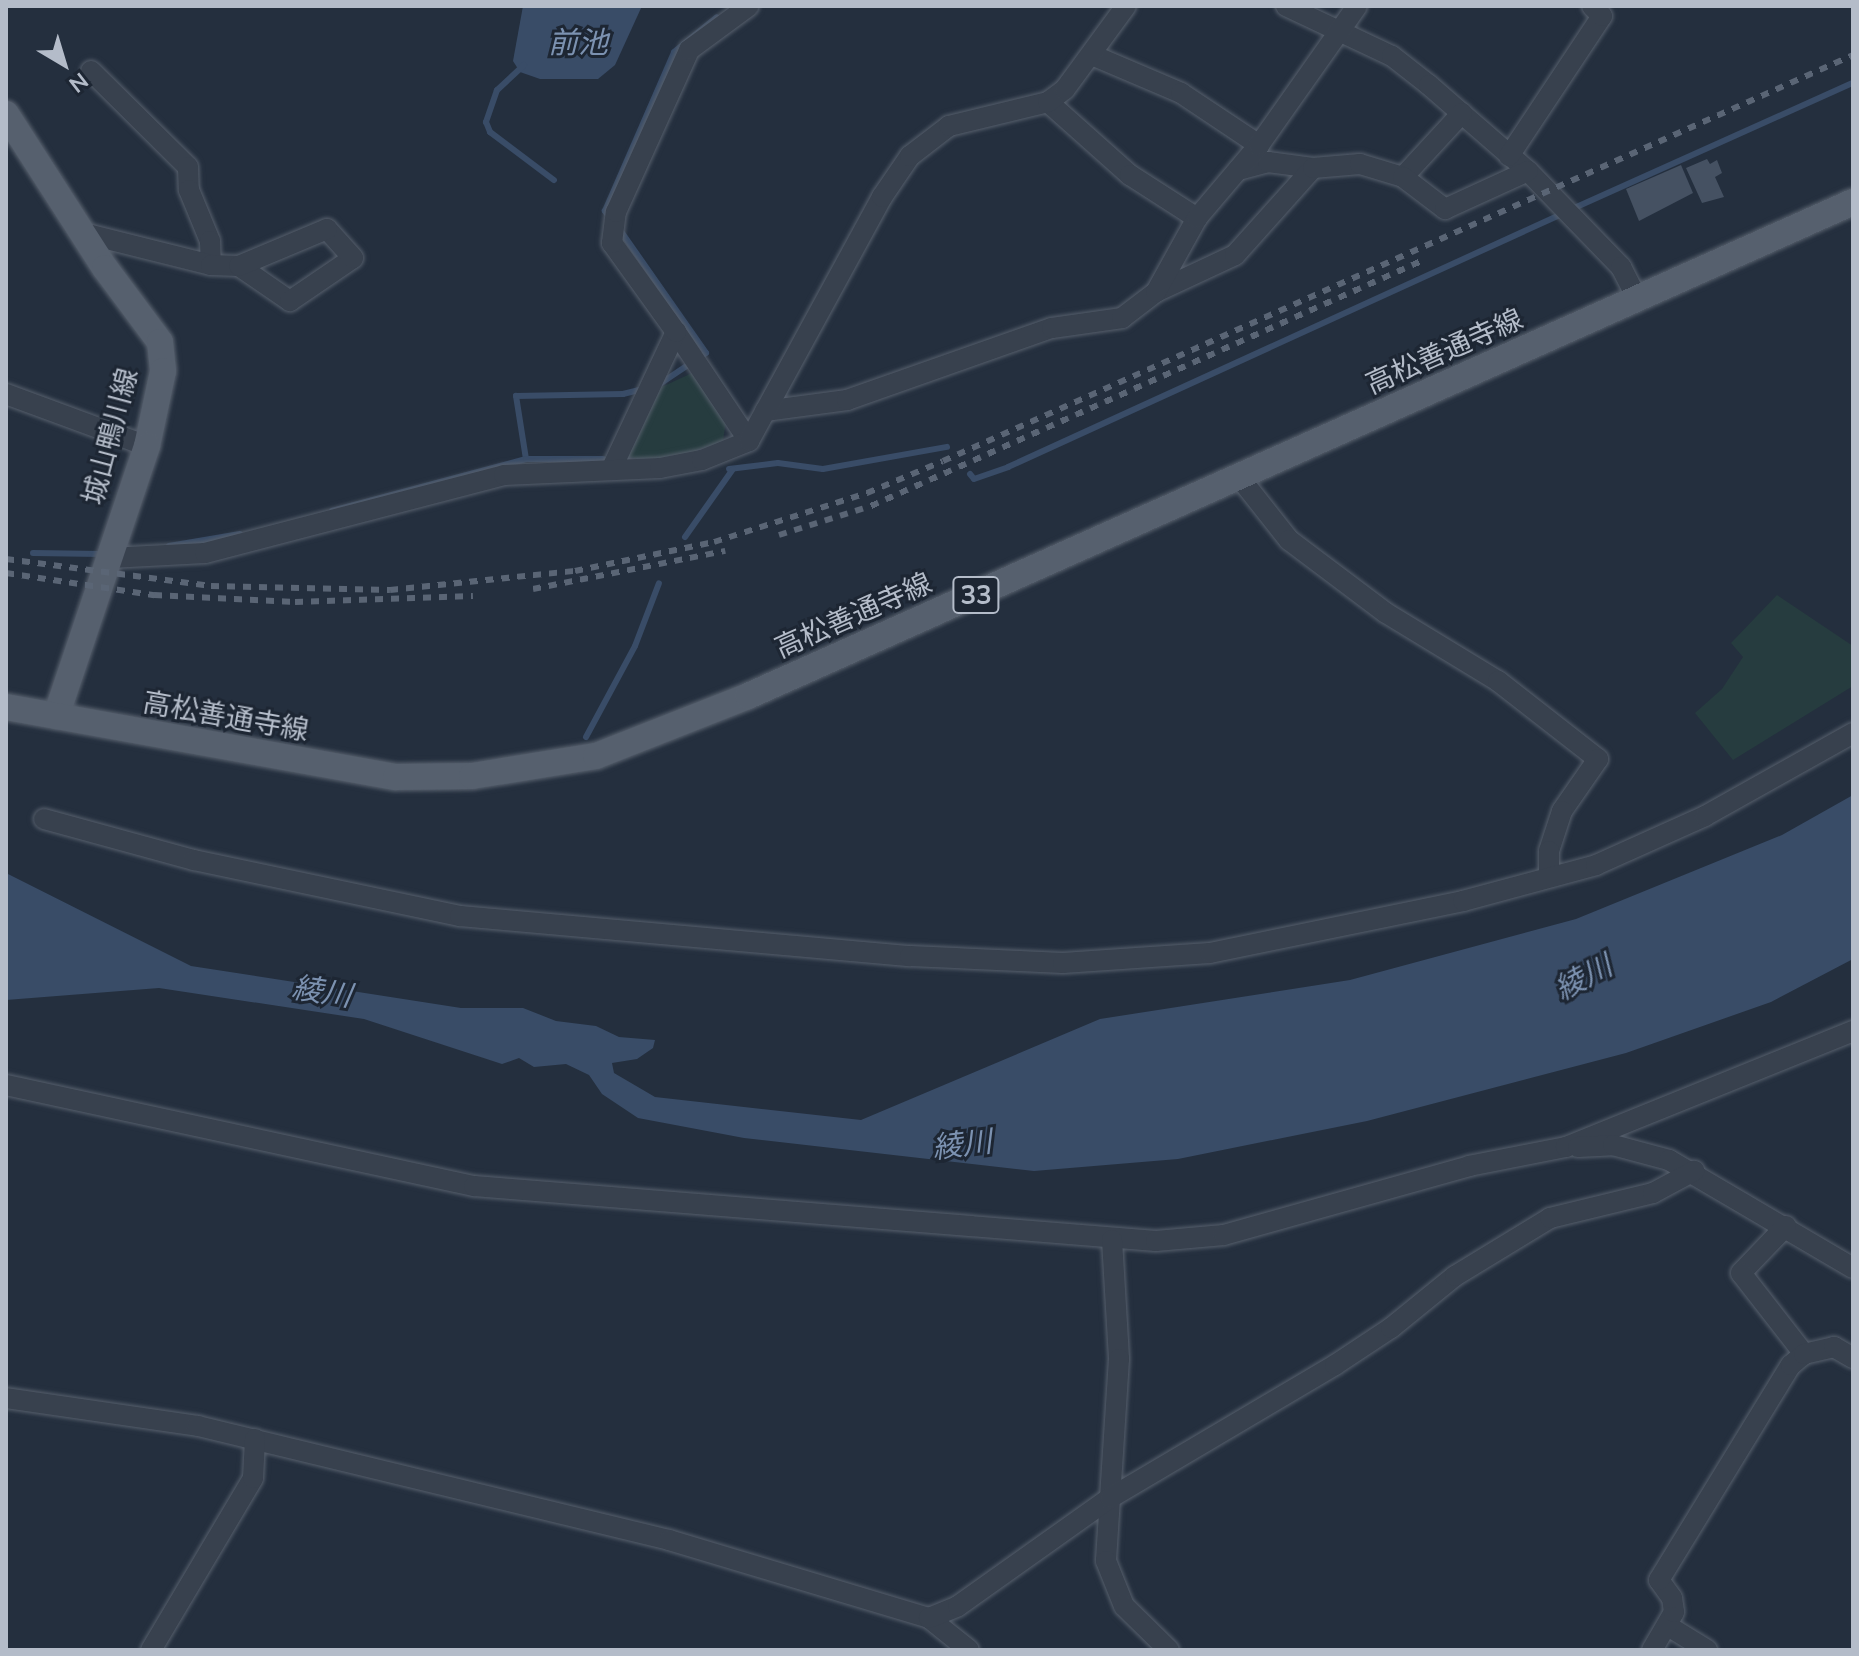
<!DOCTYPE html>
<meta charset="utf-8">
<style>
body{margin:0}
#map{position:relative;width:1859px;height:1656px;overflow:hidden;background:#242f3e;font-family:Mulish,"Noto Sans JP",sans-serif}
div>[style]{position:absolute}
.green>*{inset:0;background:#263c3f}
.water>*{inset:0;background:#394c67}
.stream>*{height:6px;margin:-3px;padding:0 3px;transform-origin:3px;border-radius:3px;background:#394c67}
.building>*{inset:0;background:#455162}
.roads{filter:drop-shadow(0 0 2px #565f6c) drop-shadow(0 0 2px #565f6c)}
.minor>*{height:20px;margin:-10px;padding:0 10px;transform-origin:10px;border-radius:10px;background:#38414e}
.major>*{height:26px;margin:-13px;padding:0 13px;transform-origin:13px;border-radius:13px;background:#56606e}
.rail>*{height:6px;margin-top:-3px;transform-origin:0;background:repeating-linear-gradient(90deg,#5a6575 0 8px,transparent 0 16px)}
span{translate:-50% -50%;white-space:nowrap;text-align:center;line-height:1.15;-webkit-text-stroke:6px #1d2633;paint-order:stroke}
.shield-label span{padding:2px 6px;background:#1d2633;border:2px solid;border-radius:6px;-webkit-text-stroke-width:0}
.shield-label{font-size:26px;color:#b4bcc9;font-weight:700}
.street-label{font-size:28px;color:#b4bcc9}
.water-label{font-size:30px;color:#7c92b1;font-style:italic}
.frame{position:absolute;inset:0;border:8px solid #b4bcc9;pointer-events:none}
.north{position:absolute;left:24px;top:24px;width:80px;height:80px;-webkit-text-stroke:6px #1d2633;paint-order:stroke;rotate:142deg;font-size:22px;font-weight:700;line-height:32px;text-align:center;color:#b4bcc9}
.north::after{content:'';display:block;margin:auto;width:28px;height:36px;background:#b4bcc9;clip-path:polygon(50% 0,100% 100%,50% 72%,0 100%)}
</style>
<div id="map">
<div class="green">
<div style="clip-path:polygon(692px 373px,726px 421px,723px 441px,667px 462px,625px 457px,651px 392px)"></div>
<div style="clip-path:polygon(1777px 595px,1853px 646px,1853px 686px,1733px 760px,1695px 713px,1722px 689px,1743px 657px,1731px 643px)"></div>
</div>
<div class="water">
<div style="clip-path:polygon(523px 6px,642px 6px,615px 65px,598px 79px,540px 79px,520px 72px,513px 61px)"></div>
<div style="clip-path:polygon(1853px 795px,1853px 959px,1771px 1002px,1626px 1053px,1367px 1121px,1178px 1159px,1034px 1171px,744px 1138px,638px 1118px,602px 1094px,589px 1075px,566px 1064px,534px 1067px,519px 1058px,502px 1064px,364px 1019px,159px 988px,6px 1000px,6px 873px,191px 966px,461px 1008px,523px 1008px,556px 1021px,596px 1026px,619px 1037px,655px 1040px,653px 1048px,637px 1059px,612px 1063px,614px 1073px,655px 1097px,861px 1120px,1100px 1019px,1350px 980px,1576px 919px,1782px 835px)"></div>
</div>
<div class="stream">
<div style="left:524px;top:65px;width:37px;rotate:137deg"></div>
<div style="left:497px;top:90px;width:34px;rotate:109deg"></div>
<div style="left:486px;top:122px;width:11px;rotate:68deg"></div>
<div style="left:490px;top:132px;width:80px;rotate:36.9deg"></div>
<div style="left:1572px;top:209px;width:308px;rotate:-24.2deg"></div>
<div style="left:610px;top:218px;width:9px;rotate:-126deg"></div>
<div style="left:605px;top:211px;width:173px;rotate:-66.5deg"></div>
<div style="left:674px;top:52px;width:55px;rotate:-39.1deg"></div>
<div style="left:620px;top:230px;width:150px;rotate:55deg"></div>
<div style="left:706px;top:353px;width:58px;rotate:146.3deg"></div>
<div style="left:526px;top:459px;width:64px;rotate:-99deg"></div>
<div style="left:516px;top:396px;width:107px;rotate:-1.1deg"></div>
<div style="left:623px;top:394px;width:21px;rotate:-14deg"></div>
<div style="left:729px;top:469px;width:49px;rotate:-7deg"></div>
<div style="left:778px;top:463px;width:45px;rotate:7.6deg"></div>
<div style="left:823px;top:469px;width:126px;rotate:-10.1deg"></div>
<div style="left:970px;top:474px;width:6px;rotate:51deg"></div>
<div style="left:974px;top:479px;width:36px;rotate:-19deg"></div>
<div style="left:1008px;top:467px;width:609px;rotate:-24.55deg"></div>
<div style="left:332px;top:511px;width:201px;rotate:-15deg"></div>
<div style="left:526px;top:459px;width:77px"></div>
<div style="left:685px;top:537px;width:83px;rotate:-54.8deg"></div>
<div style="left:169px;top:546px;width:72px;rotate:-9.6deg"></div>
<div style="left:33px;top:553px;width:69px;rotate:0.8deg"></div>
<div style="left:586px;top:737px;width:103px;rotate:-61.7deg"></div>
<div style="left:635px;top:646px;width:67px;rotate:-69.1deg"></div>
</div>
<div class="building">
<div style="clip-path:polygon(1707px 159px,1710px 164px,1717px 160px,1722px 173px,1715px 177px,1724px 197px,1702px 203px,1686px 168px)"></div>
<div style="clip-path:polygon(1681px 165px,1693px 193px,1639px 221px,1626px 189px)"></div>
</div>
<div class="roads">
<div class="minor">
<div style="left:1286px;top:6px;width:117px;rotate:25.3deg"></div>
<div style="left:1392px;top:56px;width:47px;rotate:38.1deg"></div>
<div style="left:1429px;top:85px;width:131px;rotate:41deg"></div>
<div style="left:1528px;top:171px;width:134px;rotate:45.9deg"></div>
<div style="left:1621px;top:267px;width:36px;rotate:63deg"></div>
<div style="left:1092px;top:55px;width:97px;rotate:23.1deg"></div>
<div style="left:1181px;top:93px;width:94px;rotate:33.7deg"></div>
<div style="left:91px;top:71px;width:136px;rotate:44.7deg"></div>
<div style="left:188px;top:167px;width:23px;rotate:88deg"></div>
<div style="left:189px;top:190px;width:55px;rotate:67.6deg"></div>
<div style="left:210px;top:241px;width:24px;rotate:88deg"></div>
<div style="left:1048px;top:102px;width:110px;rotate:41.7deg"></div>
<div style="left:1130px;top:175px;width:80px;rotate:32.7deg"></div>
<div style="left:1509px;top:156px;width:168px;rotate:-56.4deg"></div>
<div style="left:1602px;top:16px;width:14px;rotate:-135deg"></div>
<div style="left:1238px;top:170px;width:31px;rotate:-15deg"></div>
<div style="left:1268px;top:162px;width:45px;rotate:7.6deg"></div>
<div style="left:1403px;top:177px;width:87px;rotate:-47.3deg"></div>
<div style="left:87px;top:234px;width:128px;rotate:14deg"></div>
<div style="left:211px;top:265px;width:28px;rotate:2deg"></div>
<div style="left:239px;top:266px;width:62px;rotate:34.5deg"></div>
<div style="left:290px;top:301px;width:76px;rotate:-34.3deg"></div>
<div style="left:353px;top:258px;width:39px;rotate:-132deg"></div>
<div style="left:327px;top:229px;width:95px;rotate:157.2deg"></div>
<div style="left:1156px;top:292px;width:87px;rotate:-25.1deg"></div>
<div style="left:1235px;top:255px;width:117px;rotate:-48.1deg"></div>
<div style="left:1313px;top:168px;width:47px;rotate:-4.9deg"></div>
<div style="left:1360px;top:164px;width:45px;rotate:16.8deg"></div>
<div style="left:1403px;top:177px;width:53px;rotate:37.3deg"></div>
<div style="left:1445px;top:209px;width:91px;rotate:-24.6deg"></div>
<div style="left:676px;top:332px;width:131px;rotate:56.2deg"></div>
<div style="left:6px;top:394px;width:150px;rotate:20.2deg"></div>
<div style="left:765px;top:411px;width:83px;rotate:-7.6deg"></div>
<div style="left:847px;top:400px;width:217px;rotate:-19.4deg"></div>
<div style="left:1052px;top:328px;width:71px;rotate:-8.1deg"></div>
<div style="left:1122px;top:318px;width:43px;rotate:-37.4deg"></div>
<div style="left:1156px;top:292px;width:85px;rotate:-61deg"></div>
<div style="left:1197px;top:218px;width:96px;rotate:-49.7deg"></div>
<div style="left:1259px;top:145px;width:170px;rotate:-54.8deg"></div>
<div style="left:611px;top:470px;width:153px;rotate:-64.8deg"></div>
<div style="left:676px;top:332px;width:110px;rotate:-125.7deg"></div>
<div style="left:612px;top:243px;width:31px;rotate:-83deg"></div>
<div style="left:616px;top:212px;width:178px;rotate:-65.7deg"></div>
<div style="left:689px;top:50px;width:74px;rotate:-36.3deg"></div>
<div style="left:1240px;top:478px;width:79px;rotate:51.7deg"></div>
<div style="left:1289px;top:540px;width:121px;rotate:37deg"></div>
<div style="left:1386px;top:613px;width:131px;rotate:31.3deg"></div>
<div style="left:1498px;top:681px;width:127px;rotate:38deg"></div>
<div style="left:1598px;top:759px;width:63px;rotate:124.7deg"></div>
<div style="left:1562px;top:811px;width:42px;rotate:108deg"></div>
<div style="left:1549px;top:851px;width:26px;rotate:90deg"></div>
<div style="left:110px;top:558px;width:95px;rotate:-3deg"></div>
<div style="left:205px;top:553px;width:309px;rotate:-14.6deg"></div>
<div style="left:504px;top:475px;width:156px;rotate:-2.6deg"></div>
<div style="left:660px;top:468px;width:43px;rotate:-10.8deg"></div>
<div style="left:702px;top:460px;width:51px;rotate:-22deg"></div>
<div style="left:749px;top:441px;width:278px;rotate:-61.4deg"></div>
<div style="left:882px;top:197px;width:50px;rotate:-55.7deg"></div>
<div style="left:910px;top:156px;width:49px;rotate:-37.6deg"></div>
<div style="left:949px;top:126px;width:102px;rotate:-13.6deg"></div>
<div style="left:1048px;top:102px;width:21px;rotate:-37deg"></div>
<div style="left:1065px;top:89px;width:103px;rotate:-53.7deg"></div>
<div style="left:44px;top:819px;width:156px;rotate:15.3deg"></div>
<div style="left:194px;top:860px;width:272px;rotate:11.9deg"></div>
<div style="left:460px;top:916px;width:452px;rotate:5.1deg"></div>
<div style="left:910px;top:956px;width:153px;rotate:2.6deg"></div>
<div style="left:1063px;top:963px;width:147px;rotate:-3.9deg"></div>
<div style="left:1210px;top:953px;width:258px;rotate:-11.6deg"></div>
<div style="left:1463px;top:901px;width:138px;rotate:-15.1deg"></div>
<div style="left:1596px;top:865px;width:120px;rotate:-24.2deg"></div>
<div style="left:1705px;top:816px;width:170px;rotate:-29.3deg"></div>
<div style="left:6px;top:1085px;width:479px;rotate:12.2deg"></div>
<div style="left:474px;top:1186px;width:684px;rotate:4.61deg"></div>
<div style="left:1156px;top:1241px;width:68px;rotate:-5deg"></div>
<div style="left:1224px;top:1235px;width:255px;rotate:-15.7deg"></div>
<div style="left:1469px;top:1166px;width:99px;rotate:-11.1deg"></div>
<div style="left:1566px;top:1147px;width:310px;rotate:-22deg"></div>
<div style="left:1578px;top:1147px;width:35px;rotate:-3deg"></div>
<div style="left:1613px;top:1145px;width:58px;rotate:15deg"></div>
<div style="left:1669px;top:1160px;width:213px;rotate:30.4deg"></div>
<div style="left:1786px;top:1226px;width:65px;rotate:133.8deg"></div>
<div style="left:1741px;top:1273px;width:103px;rotate:52.1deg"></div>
<div style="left:1112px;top:1240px;width:119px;rotate:86.6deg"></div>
<div style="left:1119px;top:1359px;width:202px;rotate:93.7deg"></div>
<div style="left:1106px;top:1561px;width:48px;rotate:68.2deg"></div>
<div style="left:1124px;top:1606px;width:63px;rotate:44.4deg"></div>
<div style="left:6px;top:1398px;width:194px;rotate:8.3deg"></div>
<div style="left:198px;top:1426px;width:485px;rotate:13.6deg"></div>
<div style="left:669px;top:1540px;width:271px;rotate:16.7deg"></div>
<div style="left:929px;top:1618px;width:51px;rotate:38.7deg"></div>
<div style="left:929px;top:1618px;width:31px;rotate:-22deg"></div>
<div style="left:958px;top:1606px;width:186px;rotate:-35.4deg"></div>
<div style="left:1110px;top:1498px;width:261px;rotate:-30.6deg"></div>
<div style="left:1335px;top:1365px;width:67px;rotate:-33.5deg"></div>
<div style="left:1391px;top:1328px;width:82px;rotate:-39.1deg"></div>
<div style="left:1455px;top:1276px;width:111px;rotate:-31.4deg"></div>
<div style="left:1550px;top:1218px;width:106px;rotate:-13.6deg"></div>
<div style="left:1653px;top:1193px;width:47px;rotate:-28.2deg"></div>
<div style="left:1668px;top:1626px;width:46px;rotate:31.6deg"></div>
<div style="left:151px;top:1650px;width:200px;rotate:-59.3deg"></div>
<div style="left:253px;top:1478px;width:39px;rotate:-87deg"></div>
<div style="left:1652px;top:1650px;width:44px;rotate:-59.9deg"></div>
<div style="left:1674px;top:1612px;width:14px;rotate:-98deg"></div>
<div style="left:1672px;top:1598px;width:22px;rotate:-126deg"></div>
<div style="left:1659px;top:1580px;width:252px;rotate:-58.5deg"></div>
<div style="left:1791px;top:1365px;width:17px;rotate:-40deg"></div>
<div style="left:1804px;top:1354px;width:31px;rotate:-13deg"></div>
<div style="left:1834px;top:1347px;width:22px;rotate:30deg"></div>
</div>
<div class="major">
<div style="left:6px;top:114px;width:183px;rotate:57.3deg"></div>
<div style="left:105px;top:268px;width:92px;rotate:53.4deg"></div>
<div style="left:160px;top:342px;width:29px;rotate:84deg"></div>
<div style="left:163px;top:371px;width:77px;rotate:102deg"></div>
<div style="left:147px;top:446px;width:285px;rotate:108.6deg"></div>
<div style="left:6px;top:707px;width:396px;rotate:10.2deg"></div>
<div style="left:396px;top:777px;width:76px;rotate:-0.8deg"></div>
<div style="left:472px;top:776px;width:126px;rotate:-9.2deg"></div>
<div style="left:596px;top:756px;width:163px;rotate:-21.5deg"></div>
<div style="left:748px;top:696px;width:1210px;rotate:-24.09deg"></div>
</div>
</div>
<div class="rail">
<div style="left:779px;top:535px;width:96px;rotate:-17.5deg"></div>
<div style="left:871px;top:506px;width:600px;rotate:-24deg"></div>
<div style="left:6px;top:559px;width:207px;rotate:7.5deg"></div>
<div style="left:211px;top:586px;width:179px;rotate:1.3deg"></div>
<div style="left:390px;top:590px;width:186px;rotate:-5.9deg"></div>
<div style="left:575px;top:571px;width:142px;rotate:-11.8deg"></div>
<div style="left:714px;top:542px;width:161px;rotate:-17.8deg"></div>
<div style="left:867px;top:493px;width:82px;rotate:-22.8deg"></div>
<div style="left:943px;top:461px;width:996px;rotate:-24.04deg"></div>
<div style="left:6px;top:573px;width:150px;rotate:8.5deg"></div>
<div style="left:154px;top:595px;width:141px;rotate:2.8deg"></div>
<div style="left:295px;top:602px;width:178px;rotate:-1.9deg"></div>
<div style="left:533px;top:589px;width:196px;rotate:-11.2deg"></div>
</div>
<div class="shield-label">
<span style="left:976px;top:595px">33</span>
</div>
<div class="street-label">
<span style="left:1444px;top:351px;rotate:-24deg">高松善通寺線</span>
<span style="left:110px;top:436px;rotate:-75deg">城山鴨川線</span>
<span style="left:853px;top:615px;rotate:-24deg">高松善通寺線</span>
<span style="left:226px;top:716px;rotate:10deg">高松善通寺線</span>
</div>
<div class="water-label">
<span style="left:578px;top:42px">前池</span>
<span style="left:1583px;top:977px;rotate:-28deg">綾川</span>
<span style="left:322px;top:991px;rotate:9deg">綾川</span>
<span style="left:962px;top:1144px;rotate:-7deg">綾川</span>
</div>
<div class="frame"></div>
<div class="north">N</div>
</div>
